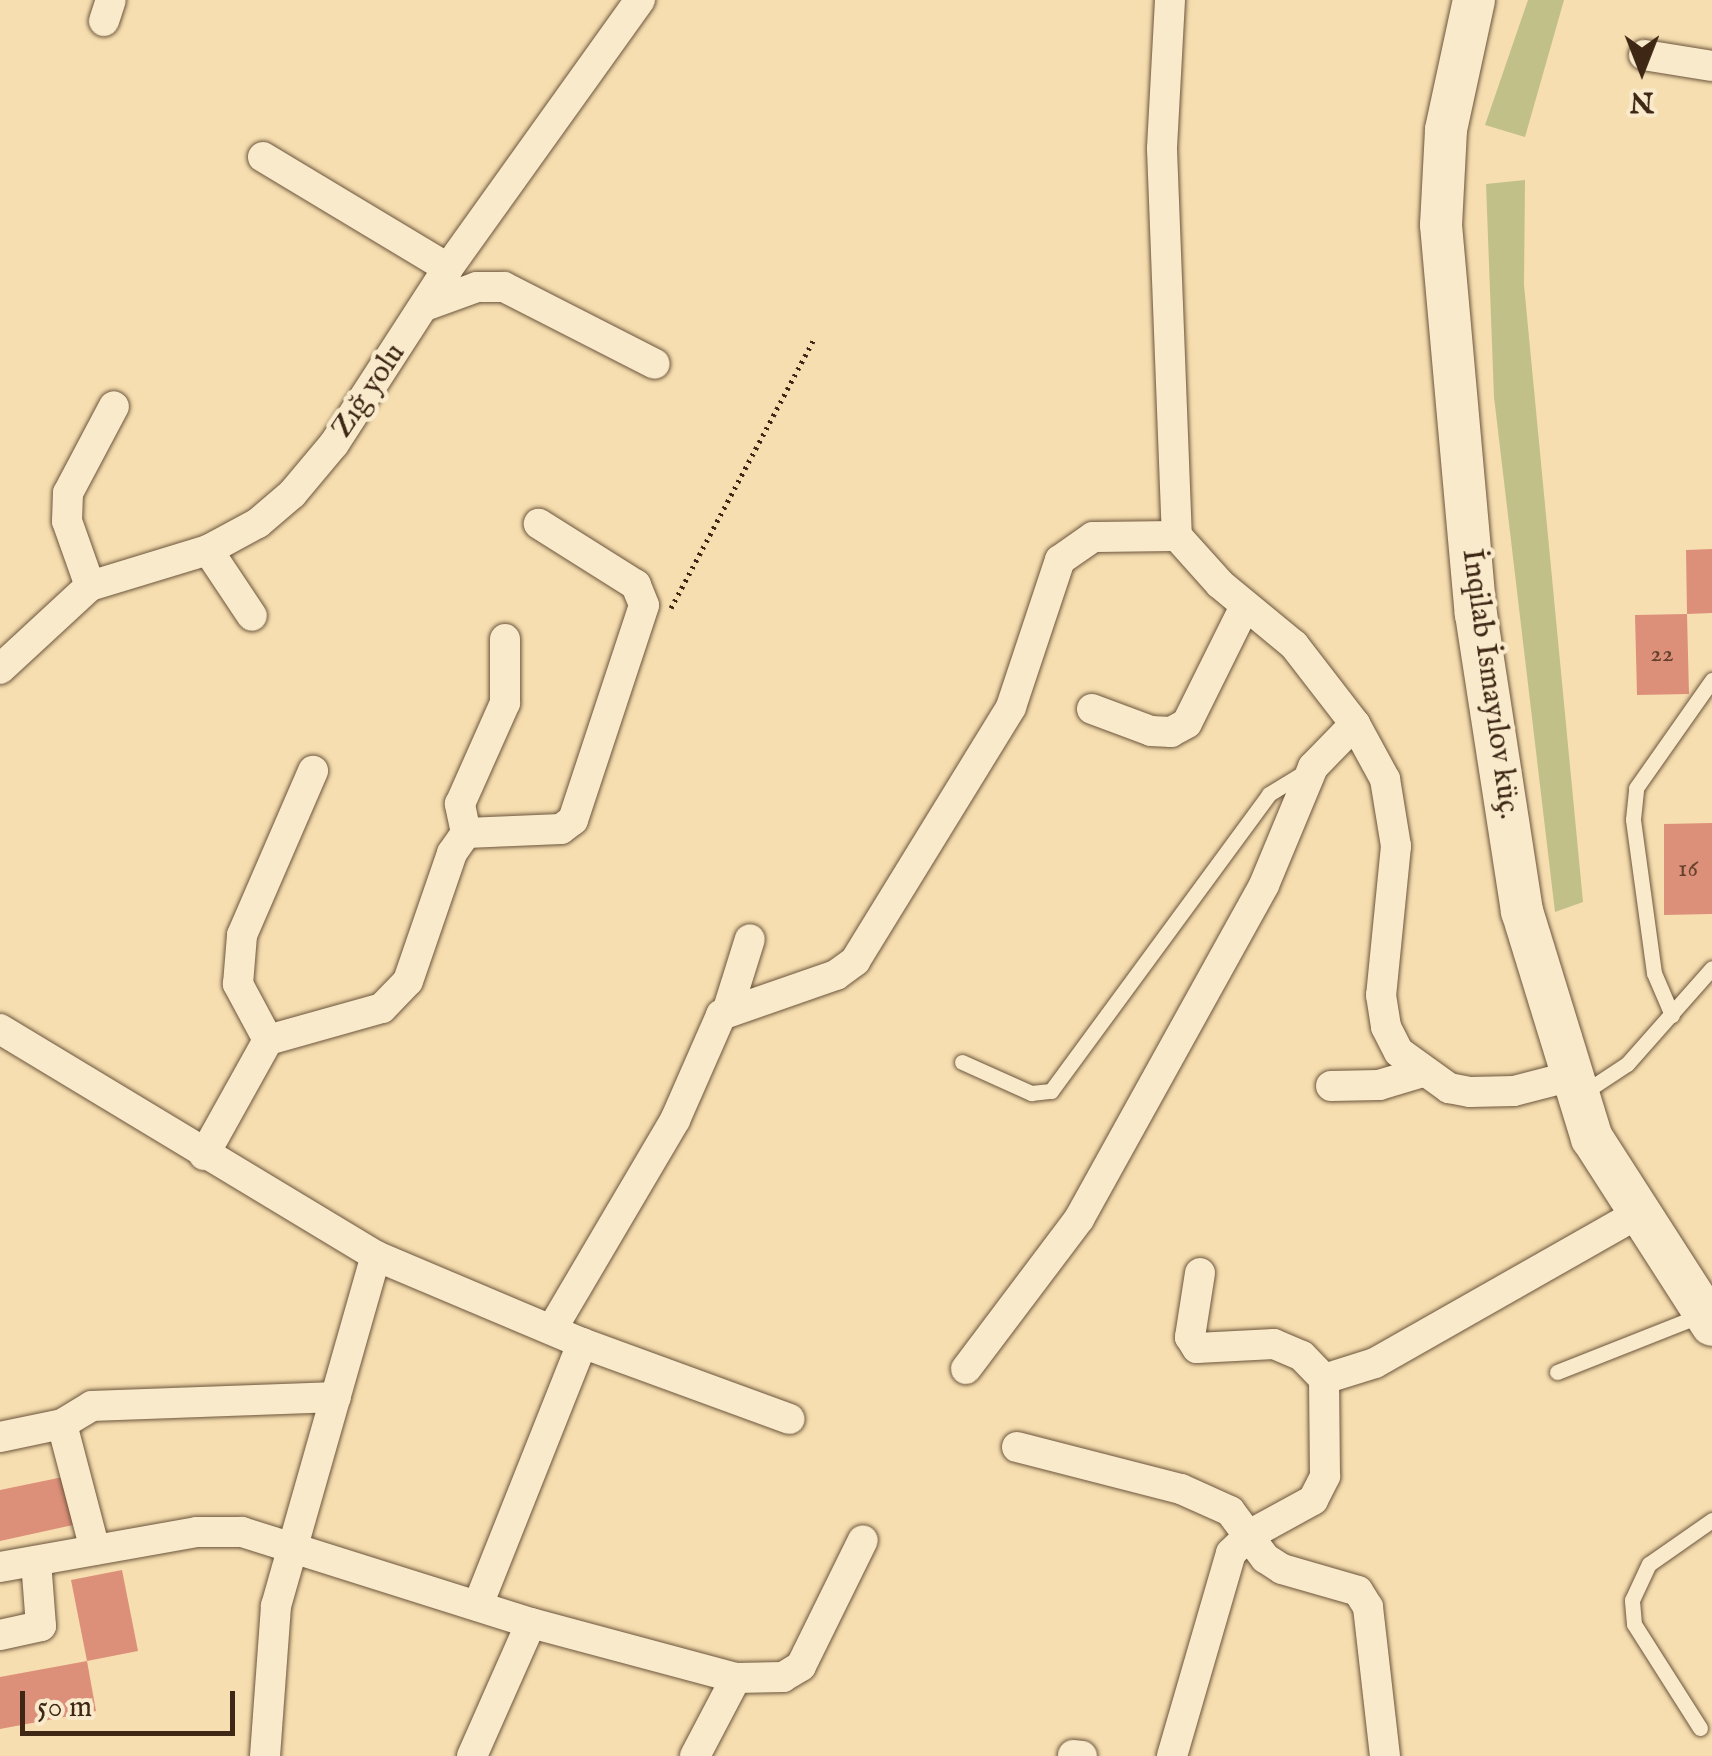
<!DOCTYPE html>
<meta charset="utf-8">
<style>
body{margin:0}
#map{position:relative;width:1712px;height:1756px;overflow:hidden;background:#f6deb0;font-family:"IM FELL English",serif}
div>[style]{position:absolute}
.green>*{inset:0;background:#c1c088}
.building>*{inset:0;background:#dd9079}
.path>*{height:5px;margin-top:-2.5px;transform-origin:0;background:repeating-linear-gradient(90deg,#3e2715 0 2.5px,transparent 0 7.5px)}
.roads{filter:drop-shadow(0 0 2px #6c553c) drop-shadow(0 0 2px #6c553c)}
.lane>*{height:15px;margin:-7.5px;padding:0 7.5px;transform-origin:7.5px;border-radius:7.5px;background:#f9eacc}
.street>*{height:30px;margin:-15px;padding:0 15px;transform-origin:15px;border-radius:15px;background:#f9eacc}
.secondary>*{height:42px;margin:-21px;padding:0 21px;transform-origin:21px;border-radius:21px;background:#f9eacc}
span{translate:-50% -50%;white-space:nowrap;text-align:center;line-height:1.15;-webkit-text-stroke:9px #f9eacc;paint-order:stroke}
.number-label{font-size:25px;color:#66412e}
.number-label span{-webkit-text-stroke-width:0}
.street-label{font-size:30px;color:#3e2715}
.north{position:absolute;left:1592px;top:20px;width:100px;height:100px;-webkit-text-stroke:8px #f9eacc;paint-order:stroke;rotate:180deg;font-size:28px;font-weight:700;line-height:40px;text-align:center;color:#3e2715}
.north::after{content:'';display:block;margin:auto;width:35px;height:45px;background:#3e2715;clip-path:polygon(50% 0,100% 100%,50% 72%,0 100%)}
.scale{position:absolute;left:20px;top:1691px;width:215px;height:45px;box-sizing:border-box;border:5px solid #3e2715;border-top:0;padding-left:12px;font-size:30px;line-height:35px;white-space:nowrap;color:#3e2715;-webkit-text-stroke:8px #f9eacc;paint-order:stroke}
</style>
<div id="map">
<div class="green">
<div style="clip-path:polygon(1528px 0,1564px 0,1525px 137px,1485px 125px)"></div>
<div style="clip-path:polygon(1525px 180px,1524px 285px,1583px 902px,1555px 912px,1494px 397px,1486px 184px)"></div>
</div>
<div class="building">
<div style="clip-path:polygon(1712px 549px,1712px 613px,1687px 614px,1686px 550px)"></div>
<div style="clip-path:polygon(1687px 614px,1689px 694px,1637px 695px,1635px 615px)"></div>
<div style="clip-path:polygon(1712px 823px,1712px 914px,1664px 915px,1664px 824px)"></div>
<div style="clip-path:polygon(63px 1477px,73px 1525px,0 1541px,0 1490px)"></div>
<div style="clip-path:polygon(122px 1570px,138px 1651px,87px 1661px,71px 1580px)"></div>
<div style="clip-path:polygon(87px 1661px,96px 1711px,0 1729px,0 1677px)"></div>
</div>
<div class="path">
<div style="left:671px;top:608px;width:307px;rotate:-62deg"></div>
</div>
<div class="roads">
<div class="lane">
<div style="left:1672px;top:1015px;width:46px;rotate:-113.2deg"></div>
<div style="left:1654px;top:973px;width:155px;rotate:-97.8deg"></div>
<div style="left:1633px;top:819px;width:31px;rotate:-84deg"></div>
<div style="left:1636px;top:788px;width:132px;rotate:-54.9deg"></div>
<div style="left:962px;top:1062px;width:76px;rotate:24.2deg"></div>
<div style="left:1031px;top:1093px;width:20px;rotate:-6deg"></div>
<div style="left:1051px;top:1091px;width:368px;rotate:-53.7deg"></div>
<div style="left:1269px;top:794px;width:42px;rotate:-31.4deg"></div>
<div style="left:1583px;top:1093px;width:53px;rotate:-33.4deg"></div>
<div style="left:1627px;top:1064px;width:128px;rotate:-48.5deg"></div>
<div style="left:1557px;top:1372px;width:155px;rotate:-21.6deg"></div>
<div style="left:1700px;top:1728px;width:123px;rotate:-122.4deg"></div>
<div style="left:1634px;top:1624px;width:24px;rotate:-95deg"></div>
<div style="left:1632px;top:1600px;width:40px;rotate:-65deg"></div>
<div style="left:1649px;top:1564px;width:77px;rotate:-34.9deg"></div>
</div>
<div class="street">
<div style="left:1170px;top:0;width:149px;rotate:93.1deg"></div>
<div style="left:1162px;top:149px;width:387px;rotate:87.8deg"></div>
<div style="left:1177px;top:536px;width:64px;rotate:48.1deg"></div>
<div style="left:1220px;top:584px;width:96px;rotate:39.5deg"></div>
<div style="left:1294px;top:645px;width:100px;rotate:52.3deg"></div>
<div style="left:1355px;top:724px;width:63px;rotate:61.4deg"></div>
<div style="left:1385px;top:779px;width:68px;rotate:80.7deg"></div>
<div style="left:1396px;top:846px;width:150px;rotate:95.7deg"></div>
<div style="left:1381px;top:995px;width:32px;rotate:81deg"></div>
<div style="left:1386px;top:1027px;width:28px;rotate:63deg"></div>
<div style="left:1399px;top:1052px;width:62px;rotate:35.8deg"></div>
<div style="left:1449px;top:1088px;width:21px;rotate:11deg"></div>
<div style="left:1470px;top:1092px;width:44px;rotate:-1.3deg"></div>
<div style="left:1514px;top:1091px;width:60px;rotate:-14.5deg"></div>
<div style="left:104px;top:21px;width:22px;rotate:-72deg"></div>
<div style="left:1644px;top:55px;width:69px;rotate:9.2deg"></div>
<div style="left:263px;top:157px;width:216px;rotate:31deg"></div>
<div style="left:425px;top:306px;width:55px;rotate:-20.1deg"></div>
<div style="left:477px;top:287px;width:27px"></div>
<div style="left:504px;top:287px;width:169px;rotate:27deg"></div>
<div style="left:208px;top:550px;width:79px;rotate:56.3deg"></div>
<div style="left:90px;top:586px;width:69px;rotate:-109.5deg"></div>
<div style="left:67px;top:521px;width:28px;rotate:-88deg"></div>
<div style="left:68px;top:493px;width:98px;rotate:-62.1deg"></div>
<div style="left:0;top:669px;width:122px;rotate:-42.7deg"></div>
<div style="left:90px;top:586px;width:123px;rotate:-17deg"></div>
<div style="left:208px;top:550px;width:57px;rotate:-28.4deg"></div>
<div style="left:258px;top:523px;width:45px;rotate:-40.5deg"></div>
<div style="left:292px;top:494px;width:65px;rotate:-50deg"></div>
<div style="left:334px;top:444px;width:210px;rotate:-57.1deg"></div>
<div style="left:448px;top:268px;width:330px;rotate:-54.4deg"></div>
<div style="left:1092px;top:709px;width:63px;rotate:20.4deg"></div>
<div style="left:1151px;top:731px;width:20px;rotate:3deg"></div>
<div style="left:1171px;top:732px;width:18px;rotate:-29deg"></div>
<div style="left:1187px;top:723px;width:131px;rotate:-63.6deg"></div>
<div style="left:466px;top:833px;width:30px;rotate:-102deg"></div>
<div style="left:460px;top:804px;width:111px;rotate:-66deg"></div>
<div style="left:505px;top:703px;width:64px;rotate:-90deg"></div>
<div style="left:728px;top:1009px;width:73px;rotate:-72.6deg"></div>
<div style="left:0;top:1029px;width:439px;rotate:31.1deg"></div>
<div style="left:376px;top:1256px;width:224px;rotate:22.9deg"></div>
<div style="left:582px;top:1343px;width:221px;rotate:20.1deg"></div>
<div style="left:268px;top:1040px;width:64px;rotate:-118.2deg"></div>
<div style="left:238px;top:984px;width:49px;rotate:-85.3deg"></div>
<div style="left:242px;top:935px;width:179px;rotate:-66.6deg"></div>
<div style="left:1331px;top:1086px;width:48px;rotate:-1.2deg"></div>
<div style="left:1379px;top:1085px;width:46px;rotate:-16.5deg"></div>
<div style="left:204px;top:1155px;width:132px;rotate:-60.9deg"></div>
<div style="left:268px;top:1040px;width:118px;rotate:-15.7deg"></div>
<div style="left:382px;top:1008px;width:37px;rotate:-46deg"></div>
<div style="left:408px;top:981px;width:135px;rotate:-71deg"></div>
<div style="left:452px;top:853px;width:24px;rotate:-55deg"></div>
<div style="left:466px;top:833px;width:95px;rotate:-2.4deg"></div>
<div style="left:561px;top:829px;width:15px;rotate:-37deg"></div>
<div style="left:573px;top:820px;width:226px;rotate:-71.7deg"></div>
<div style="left:644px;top:605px;width:22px;rotate:-112deg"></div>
<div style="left:636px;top:585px;width:115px;rotate:-147.8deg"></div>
<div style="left:1200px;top:1273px;width:65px;rotate:98.9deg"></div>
<div style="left:1190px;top:1337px;width:13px;rotate:58deg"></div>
<div style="left:1197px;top:1348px;width:77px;rotate:-3deg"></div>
<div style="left:1274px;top:1344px;width:30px;rotate:23deg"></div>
<div style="left:1302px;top:1356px;width:32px;rotate:46deg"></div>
<div style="left:1324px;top:1379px;width:53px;rotate:-17.4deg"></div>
<div style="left:1375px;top:1363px;width:304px;rotate:-29.6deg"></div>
<div style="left:552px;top:1329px;width:243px;rotate:-59.5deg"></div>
<div style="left:675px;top:1120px;width:115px;rotate:-66.3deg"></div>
<div style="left:721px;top:1015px;width:122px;rotate:-19.2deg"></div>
<div style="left:836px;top:975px;width:24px;rotate:-36deg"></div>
<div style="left:855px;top:961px;width:298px;rotate:-58.4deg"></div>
<div style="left:1011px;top:707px;width:155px;rotate:-71.6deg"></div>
<div style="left:1060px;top:560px;width:40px;rotate:-34.9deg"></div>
<div style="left:1093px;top:537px;width:84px;rotate:-0.7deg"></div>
<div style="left:966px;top:1369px;width:188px;rotate:-53deg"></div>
<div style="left:1079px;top:1219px;width:382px;rotate:-61deg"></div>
<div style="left:1264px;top:885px;width:128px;rotate:-67.4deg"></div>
<div style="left:1313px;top:767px;width:60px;rotate:-45.7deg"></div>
<div style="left:62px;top:1424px;width:130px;rotate:75.3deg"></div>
<div style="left:0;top:1437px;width:63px;rotate:-11.8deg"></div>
<div style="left:62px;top:1424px;width:35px;rotate:-31deg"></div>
<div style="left:92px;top:1406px;width:244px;rotate:-2.1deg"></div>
<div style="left:1017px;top:1447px;width:169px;rotate:14.4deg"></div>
<div style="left:1181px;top:1489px;width:54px;rotate:24.2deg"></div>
<div style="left:1230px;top:1511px;width:59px;rotate:53.3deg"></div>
<div style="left:1265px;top:1558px;width:20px;rotate:33deg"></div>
<div style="left:1282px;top:1569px;width:79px;rotate:16.1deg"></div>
<div style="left:1358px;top:1591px;width:19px;rotate:58deg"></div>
<div style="left:1368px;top:1607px;width:150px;rotate:83.5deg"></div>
<div style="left:0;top:1567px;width:200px;rotate:-10.1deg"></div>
<div style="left:197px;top:1532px;width:45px"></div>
<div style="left:242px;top:1532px;width:303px;rotate:17.5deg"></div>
<div style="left:531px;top:1623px;width:212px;rotate:15deg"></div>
<div style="left:736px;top:1678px;width:47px;rotate:-1.2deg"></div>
<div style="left:783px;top:1677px;width:21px;rotate:-31deg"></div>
<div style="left:801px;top:1666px;width:140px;rotate:-63.8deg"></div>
<div style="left:478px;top:1605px;width:282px;rotate:-68.3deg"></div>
<div style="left:0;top:1635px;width:42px;rotate:-12.4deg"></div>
<div style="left:41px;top:1626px;width:65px;rotate:-94.4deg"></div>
<div style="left:1073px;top:1755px;width:9px;rotate:6deg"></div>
<div style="left:265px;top:1756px;width:150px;rotate:-85.8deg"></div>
<div style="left:276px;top:1606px;width:364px;rotate:-74.1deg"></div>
<div style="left:472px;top:1756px;width:145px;rotate:-66.1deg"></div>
<div style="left:695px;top:1756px;width:88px;rotate:-62.3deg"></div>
<div style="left:1172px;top:1756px;width:211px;rotate:-73.8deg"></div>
<div style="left:1231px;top:1553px;width:28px;rotate:-44deg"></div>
<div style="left:1251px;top:1534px;width:71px;rotate:-28.7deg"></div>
<div style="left:1313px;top:1500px;width:27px;rotate:-63deg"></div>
<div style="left:1325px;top:1476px;width:97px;rotate:-90.6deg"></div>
</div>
<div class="secondary">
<div style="left:1474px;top:0;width:133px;rotate:102.2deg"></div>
<div style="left:1446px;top:130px;width:95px;rotate:93deg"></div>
<div style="left:1441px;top:225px;width:391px;rotate:84.9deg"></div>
<div style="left:1476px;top:614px;width:301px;rotate:81.2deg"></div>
<div style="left:1522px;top:911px;width:238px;rotate:72.9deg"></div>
<div style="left:1592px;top:1138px;width:222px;rotate:57.3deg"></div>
</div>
</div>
<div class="number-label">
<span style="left:1662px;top:654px">22</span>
<span style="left:1688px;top:869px">16</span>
</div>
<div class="street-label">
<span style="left:369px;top:391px;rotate:-56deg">Zığ yolu</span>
<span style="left:1490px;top:684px;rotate:82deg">İnqilab İsmayılov küç.</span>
</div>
<div class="north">N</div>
<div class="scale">50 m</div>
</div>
